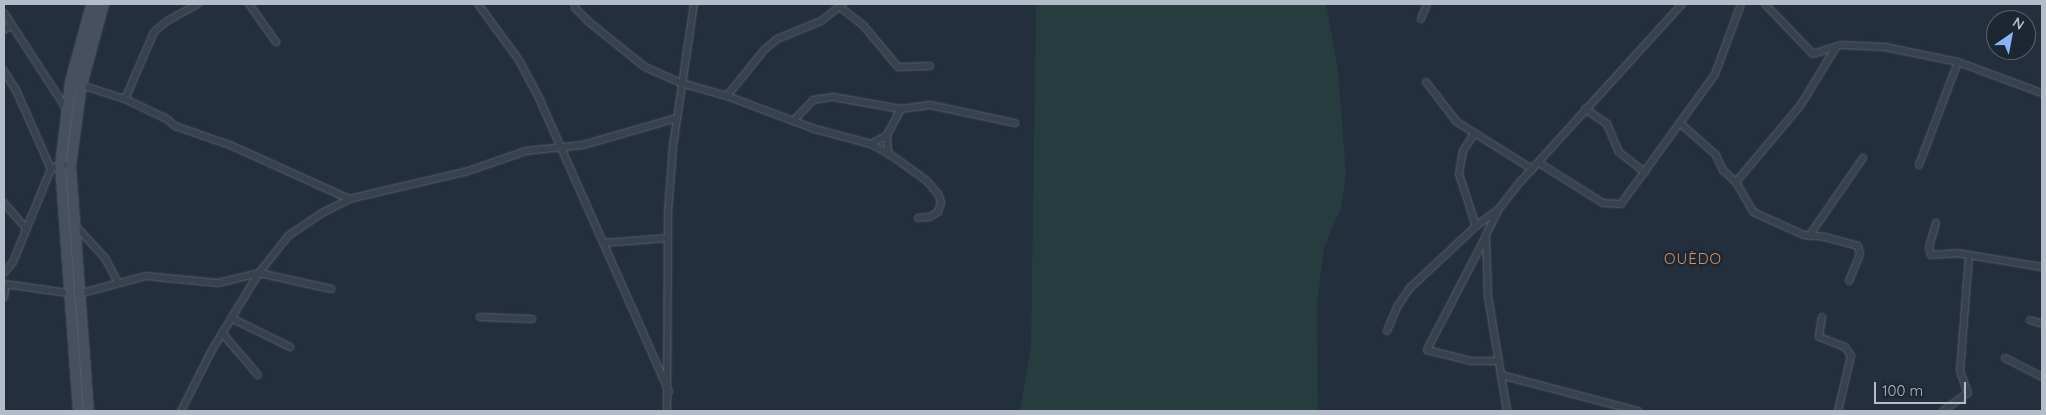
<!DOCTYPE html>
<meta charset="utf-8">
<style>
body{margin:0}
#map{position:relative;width:2046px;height:415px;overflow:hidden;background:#242f3e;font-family:Quicksand,sans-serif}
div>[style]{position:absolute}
.green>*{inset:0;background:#263c3f}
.roads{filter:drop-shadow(0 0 1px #565f6c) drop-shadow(0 0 1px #565f6c)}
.street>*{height:6px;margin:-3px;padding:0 3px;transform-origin:3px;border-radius:3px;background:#38414e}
.secondary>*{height:9px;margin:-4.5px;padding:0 4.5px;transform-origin:4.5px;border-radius:4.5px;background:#465061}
span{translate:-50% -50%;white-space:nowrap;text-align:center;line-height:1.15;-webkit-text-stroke:4.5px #1d2633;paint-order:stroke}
.quarter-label{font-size:15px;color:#d59563;letter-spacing:1px}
.frame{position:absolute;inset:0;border:5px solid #b4bcc9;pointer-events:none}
.north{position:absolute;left:1986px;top:10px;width:50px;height:50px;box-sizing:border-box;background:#1d2633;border:1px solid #59626f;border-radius:50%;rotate:33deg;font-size:14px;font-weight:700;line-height:20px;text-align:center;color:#b4bcc9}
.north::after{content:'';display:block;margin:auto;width:18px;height:22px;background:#8ab4f8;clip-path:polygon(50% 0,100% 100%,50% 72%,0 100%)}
.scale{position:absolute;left:1874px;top:382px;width:92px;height:22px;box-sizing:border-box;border:2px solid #b4bcc9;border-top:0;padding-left:6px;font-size:15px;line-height:18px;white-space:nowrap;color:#b4bcc9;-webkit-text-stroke:4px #1d2633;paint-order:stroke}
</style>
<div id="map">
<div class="green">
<div style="clip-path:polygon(1036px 4px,1326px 4px,1338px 70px,1346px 174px,1341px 208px,1324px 248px,1317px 303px,1318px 411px,1020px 411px,1031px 346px)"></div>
</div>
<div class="roads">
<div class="street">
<div style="left:249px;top:4px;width:47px;rotate:54.6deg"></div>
<div style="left:478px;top:4px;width:69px;rotate:53.8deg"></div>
<div style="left:519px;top:60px;width:43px;rotate:62.2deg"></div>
<div style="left:539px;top:98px;width:321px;rotate:66.1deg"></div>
<div style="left:575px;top:4px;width:4px;rotate:90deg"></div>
<div style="left:575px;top:8px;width:20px;rotate:45deg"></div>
<div style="left:589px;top:22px;width:72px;rotate:38.8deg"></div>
<div style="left:645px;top:67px;width:39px;rotate:24deg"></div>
<div style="left:681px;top:83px;width:48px;rotate:15.8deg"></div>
<div style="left:727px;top:96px;width:94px;rotate:20.6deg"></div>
<div style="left:815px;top:129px;width:58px;rotate:15deg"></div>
<div style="left:871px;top:144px;width:23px;rotate:29deg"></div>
<div style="left:891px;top:155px;width:44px;rotate:35.8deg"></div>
<div style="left:927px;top:181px;width:17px;rotate:50deg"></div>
<div style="left:938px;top:194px;width:9px;rotate:69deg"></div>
<div style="left:941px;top:202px;width:10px;rotate:107deg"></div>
<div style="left:938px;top:212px;width:9px;rotate:148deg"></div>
<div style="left:930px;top:217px;width:12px;rotate:175deg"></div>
<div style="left:1765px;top:4px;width:69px;rotate:46.2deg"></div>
<div style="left:1813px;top:54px;width:28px;rotate:-18deg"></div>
<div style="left:1840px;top:45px;width:45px;rotate:2.5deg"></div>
<div style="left:1885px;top:47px;width:75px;rotate:11.6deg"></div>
<div style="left:1958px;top:62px;width:90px;rotate:20.3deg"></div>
<div style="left:841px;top:8px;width:28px;rotate:38deg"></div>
<div style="left:863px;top:25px;width:55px;rotate:50.2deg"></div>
<div style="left:898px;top:67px;width:32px;rotate:-2deg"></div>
<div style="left:4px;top:13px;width:113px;rotate:56.9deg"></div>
<div style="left:1421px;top:19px;width:16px;rotate:-68deg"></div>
<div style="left:4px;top:30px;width:9px;rotate:-36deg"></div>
<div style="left:4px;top:71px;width:22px;rotate:58deg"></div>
<div style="left:16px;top:90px;width:86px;rotate:66.1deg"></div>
<div style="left:1426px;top:82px;width:51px;rotate:52.2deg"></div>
<div style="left:1457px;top:122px;width:89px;rotate:32.1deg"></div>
<div style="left:81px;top:85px;width:46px;rotate:17.7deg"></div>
<div style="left:125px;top:99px;width:47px;rotate:25.5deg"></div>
<div style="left:167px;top:119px;width:11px;rotate:41deg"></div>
<div style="left:175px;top:126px;width:58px;rotate:19.1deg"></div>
<div style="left:230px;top:145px;width:131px;rotate:24.4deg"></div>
<div style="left:727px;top:96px;width:59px;rotate:-51.2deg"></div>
<div style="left:764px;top:50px;width:17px;rotate:-40deg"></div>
<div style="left:777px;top:39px;width:48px;rotate:-22.2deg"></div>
<div style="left:821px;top:21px;width:28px;rotate:-38deg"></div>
<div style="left:125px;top:99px;width:73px;rotate:-66.6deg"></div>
<div style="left:154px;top:32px;width:17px;rotate:-40deg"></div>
<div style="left:167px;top:21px;width:35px;rotate:-29deg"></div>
<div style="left:1585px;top:109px;width:27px;rotate:34deg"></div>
<div style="left:1607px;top:124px;width:30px;rotate:67deg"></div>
<div style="left:1619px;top:152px;width:33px;rotate:38deg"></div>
<div style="left:794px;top:120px;width:28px;rotate:-46deg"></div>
<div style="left:813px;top:100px;width:20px;rotate:-9deg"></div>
<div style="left:833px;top:97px;width:69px;rotate:10deg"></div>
<div style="left:901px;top:109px;width:29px;rotate:-8deg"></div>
<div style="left:930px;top:105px;width:87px;rotate:12deg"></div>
<div style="left:1680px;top:123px;width:48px;rotate:41.6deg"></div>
<div style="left:1716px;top:155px;width:17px;rotate:65deg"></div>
<div style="left:1723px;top:170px;width:18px;rotate:43deg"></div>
<div style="left:1736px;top:182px;width:34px;rotate:60deg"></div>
<div style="left:1753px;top:212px;width:56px;rotate:24.3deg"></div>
<div style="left:1804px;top:235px;width:21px;rotate:5deg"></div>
<div style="left:1825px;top:237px;width:34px;rotate:15deg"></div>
<div style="left:1858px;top:246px;width:8px;rotate:76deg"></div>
<div style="left:1860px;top:254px;width:29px;rotate:112deg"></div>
<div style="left:1474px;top:134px;width:20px;rotate:123deg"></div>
<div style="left:1463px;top:151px;width:23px;rotate:100deg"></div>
<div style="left:1459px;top:174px;width:55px;rotate:71.9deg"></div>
<div style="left:887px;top:135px;width:19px;rotate:87deg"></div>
<div style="left:871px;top:144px;width:18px;rotate:-29deg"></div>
<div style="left:887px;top:135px;width:30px;rotate:-62deg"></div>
<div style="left:1539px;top:163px;width:75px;rotate:32deg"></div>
<div style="left:1603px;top:203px;width:18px;rotate:3deg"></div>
<div style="left:1621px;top:204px;width:160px;rotate:-54.1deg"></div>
<div style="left:1715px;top:74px;width:75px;rotate:-69.6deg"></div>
<div style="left:1919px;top:165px;width:110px;rotate:-69.3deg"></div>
<div style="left:1736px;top:182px;width:99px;rotate:-49.9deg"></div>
<div style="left:1800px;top:106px;width:69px;rotate:-58.6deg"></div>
<div style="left:4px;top:203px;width:33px;rotate:49deg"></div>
<div style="left:73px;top:223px;width:47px;rotate:47.6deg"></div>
<div style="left:105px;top:258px;width:26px;rotate:62deg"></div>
<div style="left:1936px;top:223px;width:26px;rotate:106deg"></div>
<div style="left:1929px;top:248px;width:7px;rotate:74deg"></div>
<div style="left:1931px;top:255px;width:26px;rotate:-4deg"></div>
<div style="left:1957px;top:253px;width:86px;rotate:9.4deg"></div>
<div style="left:1486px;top:236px;width:128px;rotate:117.4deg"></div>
<div style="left:1427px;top:350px;width:45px;rotate:14deg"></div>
<div style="left:1471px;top:361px;width:27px"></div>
<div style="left:1809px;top:236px;width:95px;rotate:-55.3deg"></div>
<div style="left:603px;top:243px;width:65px;rotate:-4.4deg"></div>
<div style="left:4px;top:273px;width:14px;rotate:-51deg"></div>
<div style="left:13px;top:262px;width:100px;rotate:-67.8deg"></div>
<div style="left:51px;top:169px;width:10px;rotate:-24deg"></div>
<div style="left:60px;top:165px;width:10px;rotate:6deg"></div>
<div style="left:4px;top:284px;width:65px;rotate:8deg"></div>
<div style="left:78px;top:294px;width:70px;rotate:-14.8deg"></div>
<div style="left:146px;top:276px;width:72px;rotate:5.6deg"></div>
<div style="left:218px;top:283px;width:42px;rotate:-13.7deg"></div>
<div style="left:259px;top:273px;width:74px;rotate:12.5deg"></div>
<div style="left:4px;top:297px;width:13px;rotate:-81deg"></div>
<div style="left:480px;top:317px;width:52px;rotate:2.2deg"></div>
<div style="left:1822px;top:317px;width:20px;rotate:99deg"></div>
<div style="left:1819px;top:337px;width:28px;rotate:21deg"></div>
<div style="left:1845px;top:347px;width:11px;rotate:56deg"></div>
<div style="left:1851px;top:356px;width:57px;rotate:103.3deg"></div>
<div style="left:231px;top:318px;width:66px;rotate:26.2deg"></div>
<div style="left:2030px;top:320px;width:13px;rotate:18deg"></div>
<div style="left:1387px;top:331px;width:26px;rotate:-67deg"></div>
<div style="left:1397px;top:307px;width:23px;rotate:-56deg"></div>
<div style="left:1410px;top:288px;width:91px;rotate:-43.2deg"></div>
<div style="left:1476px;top:226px;width:26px;rotate:-36deg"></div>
<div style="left:222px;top:333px;width:55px;rotate:49.4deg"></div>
<div style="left:2005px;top:358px;width:42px;rotate:27.2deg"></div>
<div style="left:1501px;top:375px;width:142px;rotate:14.7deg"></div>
<div style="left:181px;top:411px;width:68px;rotate:-63.1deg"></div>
<div style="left:212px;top:350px;width:90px;rotate:-58.6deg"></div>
<div style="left:259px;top:273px;width:47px;rotate:-51.9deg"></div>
<div style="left:288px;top:236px;width:41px;rotate:-34.1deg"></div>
<div style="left:322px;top:213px;width:30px;rotate:-27deg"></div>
<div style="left:349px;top:199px;width:122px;rotate:-13.2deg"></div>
<div style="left:468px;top:171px;width:61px;rotate:-19deg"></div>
<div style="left:526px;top:151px;width:57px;rotate:-6deg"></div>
<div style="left:583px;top:145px;width:98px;rotate:-16deg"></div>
<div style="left:667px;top:411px;width:198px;rotate:-89.7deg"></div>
<div style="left:668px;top:213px;width:67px;rotate:-85.7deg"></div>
<div style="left:673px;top:146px;width:144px;rotate:-81.6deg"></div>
<div style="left:1507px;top:411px;width:117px;rotate:-99.4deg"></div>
<div style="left:1488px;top:296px;width:61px;rotate:-91.9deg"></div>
<div style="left:1486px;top:235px;width:28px;rotate:-64deg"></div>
<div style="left:1498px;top:210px;width:37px;rotate:-52deg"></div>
<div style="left:1521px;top:181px;width:239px;rotate:-47.7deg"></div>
<div style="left:1943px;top:411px;width:31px;rotate:-36deg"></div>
<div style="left:1968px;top:393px;width:23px;rotate:-110deg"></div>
<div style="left:1960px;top:371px;width:115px;rotate:-85.5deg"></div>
</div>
<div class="secondary">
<div style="left:78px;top:411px;width:247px;rotate:-94.2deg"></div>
<div style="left:60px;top:165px;width:85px;rotate:-83.2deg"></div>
<div style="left:70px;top:81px;width:80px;rotate:-74.7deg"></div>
<div style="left:88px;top:411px;width:246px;rotate:-94.2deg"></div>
<div style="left:70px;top:166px;width:82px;rotate:-82.3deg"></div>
<div style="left:81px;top:85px;width:84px;rotate:-74.8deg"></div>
</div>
</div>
<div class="quarter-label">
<span style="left:1693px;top:259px">OUÈDO</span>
</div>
<div class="frame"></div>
<div class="north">N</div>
<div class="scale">100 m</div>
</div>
